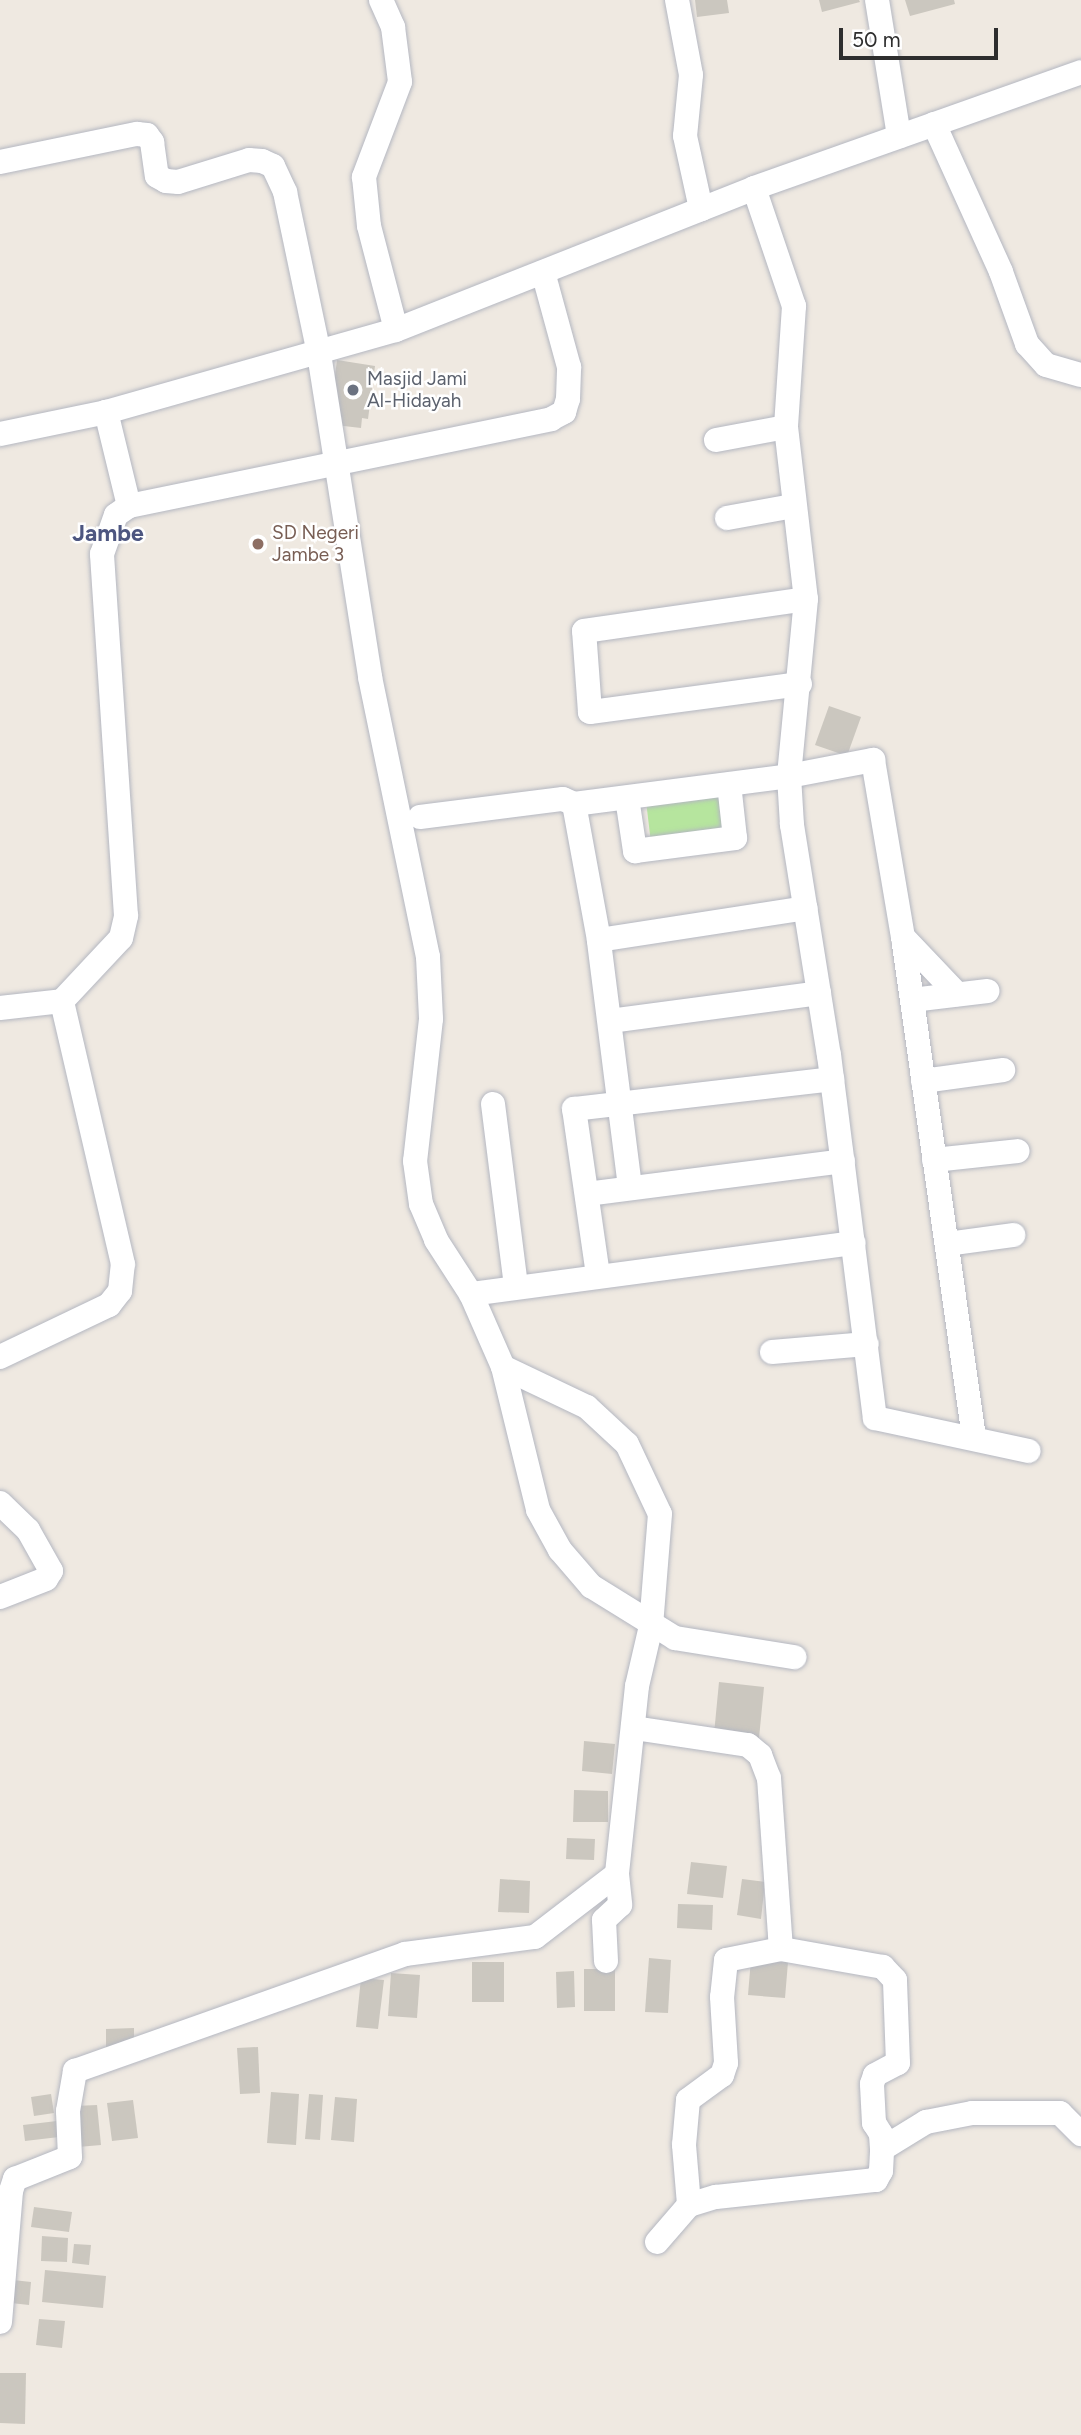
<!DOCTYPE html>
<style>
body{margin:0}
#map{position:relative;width:1081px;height:2435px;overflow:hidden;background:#efe9e1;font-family:Figtree,sans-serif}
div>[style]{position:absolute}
.green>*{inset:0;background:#b6e59e}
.building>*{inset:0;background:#cbc7bf}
.roads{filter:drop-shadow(0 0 2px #b4b7c1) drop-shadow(0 0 2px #b4b7c1)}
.minor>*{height:24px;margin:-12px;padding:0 12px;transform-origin:12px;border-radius:12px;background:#fff}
.dots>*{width:19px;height:19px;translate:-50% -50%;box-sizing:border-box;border:4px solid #fff;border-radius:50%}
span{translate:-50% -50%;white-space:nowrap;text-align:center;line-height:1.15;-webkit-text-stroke:5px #fff;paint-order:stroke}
.worship-label{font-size:19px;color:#5b616d}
.left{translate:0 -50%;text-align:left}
.education-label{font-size:19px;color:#785e54}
.quarter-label{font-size:23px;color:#4d5680;font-weight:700}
.scale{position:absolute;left:839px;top:28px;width:159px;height:32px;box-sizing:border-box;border:4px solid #2e2e2e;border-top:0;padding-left:9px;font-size:21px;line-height:24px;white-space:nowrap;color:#2e2e2e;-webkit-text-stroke:5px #fff;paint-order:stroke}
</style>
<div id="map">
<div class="green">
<div style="clip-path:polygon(718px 793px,723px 834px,651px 843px,646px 801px)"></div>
</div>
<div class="building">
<div style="clip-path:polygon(695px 0,727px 0,729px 13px,697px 17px)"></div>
<div style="clip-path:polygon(819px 0,859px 0,860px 2px,822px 12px)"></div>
<div style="clip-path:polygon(905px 0,954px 0,955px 4px,910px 16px)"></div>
<div style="clip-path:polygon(337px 360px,375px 366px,368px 419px,362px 418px,361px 428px,335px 425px,330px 414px)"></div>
<div style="clip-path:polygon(829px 706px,861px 717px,847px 756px,815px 745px)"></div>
<div style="clip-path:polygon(719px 1682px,764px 1687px,759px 1738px,714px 1734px)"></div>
<div style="clip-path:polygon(584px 1741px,615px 1744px,612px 1774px,582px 1771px)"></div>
<div style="clip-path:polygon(574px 1790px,608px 1791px,608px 1822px,573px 1822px)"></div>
<div style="clip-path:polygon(567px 1838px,595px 1839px,594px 1860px,566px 1859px)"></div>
<div style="clip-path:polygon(691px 1862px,727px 1866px,723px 1898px,687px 1894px)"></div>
<div style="clip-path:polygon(500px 1879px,530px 1881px,529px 1913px,498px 1912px)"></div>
<div style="clip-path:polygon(742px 1879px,765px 1882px,761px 1919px,737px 1915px)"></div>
<div style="clip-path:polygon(678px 1904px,713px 1905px,712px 1930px,677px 1928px)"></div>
<div style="clip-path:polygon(649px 1958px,671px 1960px,668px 2013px,645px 2012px)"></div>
<div style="clip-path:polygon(751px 1959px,788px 1962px,785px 1998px,748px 1995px)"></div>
<div style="clip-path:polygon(472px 1962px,504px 1962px,504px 2002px,472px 2002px)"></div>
<div style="clip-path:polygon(584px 1969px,615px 1969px,615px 2011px,584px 2011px)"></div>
<div style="clip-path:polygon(574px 1971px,575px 2007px,557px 2008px,556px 1972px)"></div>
<div style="clip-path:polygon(391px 1973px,420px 1975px,417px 2018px,388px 2016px)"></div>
<div style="clip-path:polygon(361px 1978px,384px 1980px,378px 2029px,356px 2027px)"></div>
<div style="clip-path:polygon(134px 2028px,134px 2046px,106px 2047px,106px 2029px)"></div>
<div style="clip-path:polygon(258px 2047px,260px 2093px,240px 2094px,237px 2048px)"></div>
<div style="clip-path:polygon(271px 2092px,299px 2094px,296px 2145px,267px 2143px)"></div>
<div style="clip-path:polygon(51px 2094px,54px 2113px,34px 2116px,31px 2097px)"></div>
<div style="clip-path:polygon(309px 2094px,323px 2095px,320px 2140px,305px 2139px)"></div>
<div style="clip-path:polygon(335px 2097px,357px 2099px,354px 2142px,331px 2140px)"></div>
<div style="clip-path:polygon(133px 2100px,138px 2138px,112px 2141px,107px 2103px)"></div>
<div style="clip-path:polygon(97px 2105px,101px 2145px,78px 2147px,75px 2106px)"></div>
<div style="clip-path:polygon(57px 2121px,59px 2137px,25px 2141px,23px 2125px)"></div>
<div style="clip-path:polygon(34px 2207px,72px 2212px,69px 2232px,31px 2227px)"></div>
<div style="clip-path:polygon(42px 2236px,68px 2238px,67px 2262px,41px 2261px)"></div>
<div style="clip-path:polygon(74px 2244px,91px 2245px,89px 2265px,72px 2263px)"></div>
<div style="clip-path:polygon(45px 2270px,106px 2276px,103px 2308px,42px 2302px)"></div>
<div style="clip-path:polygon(13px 2280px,31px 2282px,29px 2305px,11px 2303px)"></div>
<div style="clip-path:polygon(39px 2319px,65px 2321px,62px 2348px,36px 2345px)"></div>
<div style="clip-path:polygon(0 2373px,26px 2373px,25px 2424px,0 2423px)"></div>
</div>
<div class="roads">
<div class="minor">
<div style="left:381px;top:0;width:30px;rotate:66deg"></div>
<div style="left:393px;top:27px;width:55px;rotate:82.7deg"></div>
<div style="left:400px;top:82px;width:102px;rotate:110.8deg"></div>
<div style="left:364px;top:177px;width:49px;rotate:84.2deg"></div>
<div style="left:369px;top:226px;width:107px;rotate:75.4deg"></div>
<div style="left:677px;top:0;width:76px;rotate:79.4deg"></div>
<div style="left:691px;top:75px;width:61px;rotate:95.6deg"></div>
<div style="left:685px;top:136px;width:75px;rotate:77.6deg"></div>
<div style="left:877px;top:0;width:138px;rotate:80.8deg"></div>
<div style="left:934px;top:124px;width:162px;rotate:65.6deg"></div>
<div style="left:1001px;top:272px;width:77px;rotate:70.1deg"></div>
<div style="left:1027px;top:344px;width:28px;rotate:48deg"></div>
<div style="left:1046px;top:365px;width:36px;rotate:16deg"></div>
<div style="left:0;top:162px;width:140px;rotate:-11.6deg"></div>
<div style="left:137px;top:134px;width:10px;rotate:6deg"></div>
<div style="left:147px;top:135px;width:9px;rotate:54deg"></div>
<div style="left:152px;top:142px;width:34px;rotate:82deg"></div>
<div style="left:157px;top:176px;width:10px;rotate:29deg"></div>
<div style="left:166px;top:181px;width:12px;rotate:5deg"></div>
<div style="left:178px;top:182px;width:74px;rotate:-17.2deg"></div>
<div style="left:249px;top:160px;width:13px;rotate:4deg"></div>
<div style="left:262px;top:161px;width:12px;rotate:24deg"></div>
<div style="left:273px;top:166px;width:29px;rotate:65deg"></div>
<div style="left:285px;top:192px;width:166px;rotate:78.1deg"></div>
<div style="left:319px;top:354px;width:327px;rotate:81deg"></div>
<div style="left:370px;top:677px;width:286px;rotate:78.3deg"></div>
<div style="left:428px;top:957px;width:62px;rotate:87.2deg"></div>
<div style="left:431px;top:1019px;width:143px;rotate:96.4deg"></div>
<div style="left:415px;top:1161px;width:43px;rotate:82.1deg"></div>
<div style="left:421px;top:1204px;width:39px;rotate:67deg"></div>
<div style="left:436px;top:1240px;width:64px;rotate:57.1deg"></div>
<div style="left:471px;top:1294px;width:80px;rotate:66.3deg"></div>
<div style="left:503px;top:1367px;width:93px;rotate:25.5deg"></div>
<div style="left:587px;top:1407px;width:54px;rotate:42.8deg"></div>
<div style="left:627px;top:1444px;width:77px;rotate:64.8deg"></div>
<div style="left:660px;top:1514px;width:112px;rotate:94.6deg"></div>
<div style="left:651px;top:1626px;width:62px;rotate:103.1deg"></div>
<div style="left:637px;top:1686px;width:189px;rotate:96.1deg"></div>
<div style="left:617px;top:1874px;width:31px;rotate:84deg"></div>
<div style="left:620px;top:1905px;width:22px;rotate:137deg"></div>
<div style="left:604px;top:1920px;width:41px;rotate:87.2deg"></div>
<div style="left:754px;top:188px;width:125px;rotate:71.3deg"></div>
<div style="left:794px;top:306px;width:121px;rotate:93.8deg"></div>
<div style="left:786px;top:427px;width:173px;rotate:83.4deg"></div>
<div style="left:806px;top:599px;width:178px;rotate:95.5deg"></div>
<div style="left:789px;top:776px;width:49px;rotate:86.5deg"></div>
<div style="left:792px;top:825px;width:233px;rotate:80.9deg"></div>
<div style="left:829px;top:1055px;width:366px;rotate:82.8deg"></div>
<div style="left:875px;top:1418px;width:157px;rotate:12.1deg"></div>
<div style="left:0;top:434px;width:108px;rotate:-11.7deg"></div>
<div style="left:106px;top:412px;width:301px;rotate:-15.8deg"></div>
<div style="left:396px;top:330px;width:385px;rotate:-21.6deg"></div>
<div style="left:754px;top:188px;width:347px;rotate:-19.5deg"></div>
<div style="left:716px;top:440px;width:71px;rotate:-10.5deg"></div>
<div style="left:129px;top:506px;width:431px;rotate:-11.6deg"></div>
<div style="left:551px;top:419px;width:15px;rotate:-28deg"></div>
<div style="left:564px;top:412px;width:14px;rotate:-73deg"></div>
<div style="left:568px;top:399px;width:32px;rotate:-88deg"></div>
<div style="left:569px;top:367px;width:98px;rotate:-105.3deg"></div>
<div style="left:727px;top:518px;width:67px;rotate:-10.3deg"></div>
<div style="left:800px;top:684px;width:212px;rotate:172.4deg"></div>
<div style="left:590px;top:712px;width:81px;rotate:-94.2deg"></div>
<div style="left:584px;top:631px;width:224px;rotate:-8.2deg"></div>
<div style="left:627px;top:798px;width:54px;rotate:81.4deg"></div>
<div style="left:635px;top:851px;width:101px;rotate:-7.4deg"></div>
<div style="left:735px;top:838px;width:54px;rotate:-96.3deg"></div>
<div style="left:420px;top:817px;width:144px;rotate:-7.2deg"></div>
<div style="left:563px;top:799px;width:12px;rotate:24deg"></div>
<div style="left:903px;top:937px;width:79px;rotate:46.5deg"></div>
<div style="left:599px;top:940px;width:209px;rotate:-8.8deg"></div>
<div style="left:912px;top:1000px;width:76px;rotate:-6.8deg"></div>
<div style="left:0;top:1008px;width:62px;rotate:-6.4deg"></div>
<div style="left:62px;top:1001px;width:86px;rotate:-46.9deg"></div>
<div style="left:121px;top:938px;width:23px;rotate:-77deg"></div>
<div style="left:126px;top:916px;width:363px;rotate:-93.8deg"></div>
<div style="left:102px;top:554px;width:41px;rotate:-70.3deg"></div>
<div style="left:116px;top:515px;width:16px;rotate:-35deg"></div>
<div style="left:129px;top:506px;width:97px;rotate:-103.7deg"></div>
<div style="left:610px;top:1021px;width:211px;rotate:-7.6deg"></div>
<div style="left:923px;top:1081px;width:81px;rotate:-7.8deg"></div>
<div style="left:493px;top:1104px;width:183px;rotate:82.8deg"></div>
<div style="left:934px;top:1160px;width:84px;rotate:-6.1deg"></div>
<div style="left:630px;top:1187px;width:249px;rotate:-97.2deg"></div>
<div style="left:599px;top:940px;width:138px;rotate:-100.4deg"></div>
<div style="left:574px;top:804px;width:217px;rotate:-7.4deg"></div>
<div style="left:789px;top:776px;width:86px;rotate:-10.8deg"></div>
<div style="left:873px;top:760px;width:180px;rotate:80.4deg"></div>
<div style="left:903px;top:937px;width:506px;rotate:81.93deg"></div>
<div style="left:587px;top:1194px;width:258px;rotate:-7.3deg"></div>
<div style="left:947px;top:1244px;width:67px;rotate:-7.8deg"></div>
<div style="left:598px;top:1275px;width:168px;rotate:-98.2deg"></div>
<div style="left:574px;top:1109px;width:260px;rotate:-6.6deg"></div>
<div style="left:471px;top:1294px;width:386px;rotate:-7.6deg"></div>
<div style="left:772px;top:1352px;width:95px;rotate:-4.8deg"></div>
<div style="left:0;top:1357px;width:121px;rotate:-25.5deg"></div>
<div style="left:109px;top:1305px;width:18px;rotate:-52deg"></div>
<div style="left:120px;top:1291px;width:27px;rotate:-84deg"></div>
<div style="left:123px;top:1264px;width:270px;rotate:-103.1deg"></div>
<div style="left:503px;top:1367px;width:147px;rotate:76.2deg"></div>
<div style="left:538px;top:1510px;width:46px;rotate:61.2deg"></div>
<div style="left:560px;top:1550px;width:48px;rotate:49.3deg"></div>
<div style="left:591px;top:1586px;width:99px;rotate:31.8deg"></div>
<div style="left:675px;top:1638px;width:121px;rotate:9.1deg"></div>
<div style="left:0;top:1503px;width:39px;rotate:44deg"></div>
<div style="left:28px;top:1530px;width:47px;rotate:60.7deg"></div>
<div style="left:51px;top:1571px;width:9px;rotate:122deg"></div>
<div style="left:46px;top:1579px;width:49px;rotate:158.6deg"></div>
<div style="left:634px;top:1728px;width:115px;rotate:8.5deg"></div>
<div style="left:748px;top:1745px;width:16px;rotate:40deg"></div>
<div style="left:760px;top:1755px;width:25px;rotate:69deg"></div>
<div style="left:769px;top:1778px;width:171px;rotate:86deg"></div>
<div style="left:882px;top:2149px;width:52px;rotate:-31.5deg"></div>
<div style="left:926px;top:2122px;width:47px;rotate:-11.1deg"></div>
<div style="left:972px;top:2113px;width:88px"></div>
<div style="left:1060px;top:2113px;width:30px;rotate:45deg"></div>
<div style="left:657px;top:2242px;width:49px;rotate:-49.1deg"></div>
<div style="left:689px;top:2205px;width:28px;rotate:-17deg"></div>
<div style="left:716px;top:2197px;width:161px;rotate:-6.1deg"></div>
<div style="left:876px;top:2180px;width:10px;rotate:-61deg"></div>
<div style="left:881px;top:2171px;width:22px;rotate:-87deg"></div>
<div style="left:882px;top:2149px;width:15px;rotate:-94deg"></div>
<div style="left:881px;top:2134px;width:13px;rotate:-122deg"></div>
<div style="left:874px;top:2123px;width:39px;rotate:-93deg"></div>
<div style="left:872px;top:2084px;width:9px;rotate:-72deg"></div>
<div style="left:875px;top:2075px;width:26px;rotate:-28deg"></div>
<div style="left:898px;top:2063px;width:83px;rotate:-92.1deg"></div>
<div style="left:895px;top:1980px;width:18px;rotate:-133deg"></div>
<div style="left:883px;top:1967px;width:104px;rotate:-170deg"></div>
<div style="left:781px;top:1949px;width:56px;rotate:168.7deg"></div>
<div style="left:726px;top:1960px;width:37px;rotate:96deg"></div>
<div style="left:722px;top:1997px;width:66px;rotate:86.5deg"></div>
<div style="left:726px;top:2063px;width:13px;rotate:108deg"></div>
<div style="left:722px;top:2075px;width:42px;rotate:143.7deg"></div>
<div style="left:688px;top:2100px;width:45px;rotate:95.1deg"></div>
<div style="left:684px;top:2145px;width:60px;rotate:85.2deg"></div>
<div style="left:0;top:2322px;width:131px;rotate:-85.2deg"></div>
<div style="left:11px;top:2191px;width:13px;rotate:-72deg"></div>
<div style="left:15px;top:2179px;width:59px;rotate:-21.8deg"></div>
<div style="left:70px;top:2157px;width:46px;rotate:-92.5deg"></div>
<div style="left:68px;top:2111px;width:41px;rotate:-80.1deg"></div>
<div style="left:75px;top:2071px;width:350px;rotate:-19.5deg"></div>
<div style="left:405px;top:1954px;width:131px;rotate:-7.5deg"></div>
<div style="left:535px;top:1937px;width:103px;rotate:-37.5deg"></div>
</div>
</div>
<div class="dots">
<div style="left:353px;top:390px;background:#6b7280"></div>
<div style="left:258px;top:544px;background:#8d6e63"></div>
</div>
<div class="worship-label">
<span class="left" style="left:367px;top:390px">Masjid Jami<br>Al-Hidayah</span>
</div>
<div class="education-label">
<span class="left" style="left:272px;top:544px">SD Negeri<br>Jambe 3</span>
</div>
<div class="quarter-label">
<span style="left:108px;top:533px">Jambe</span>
</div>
<div class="scale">50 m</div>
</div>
